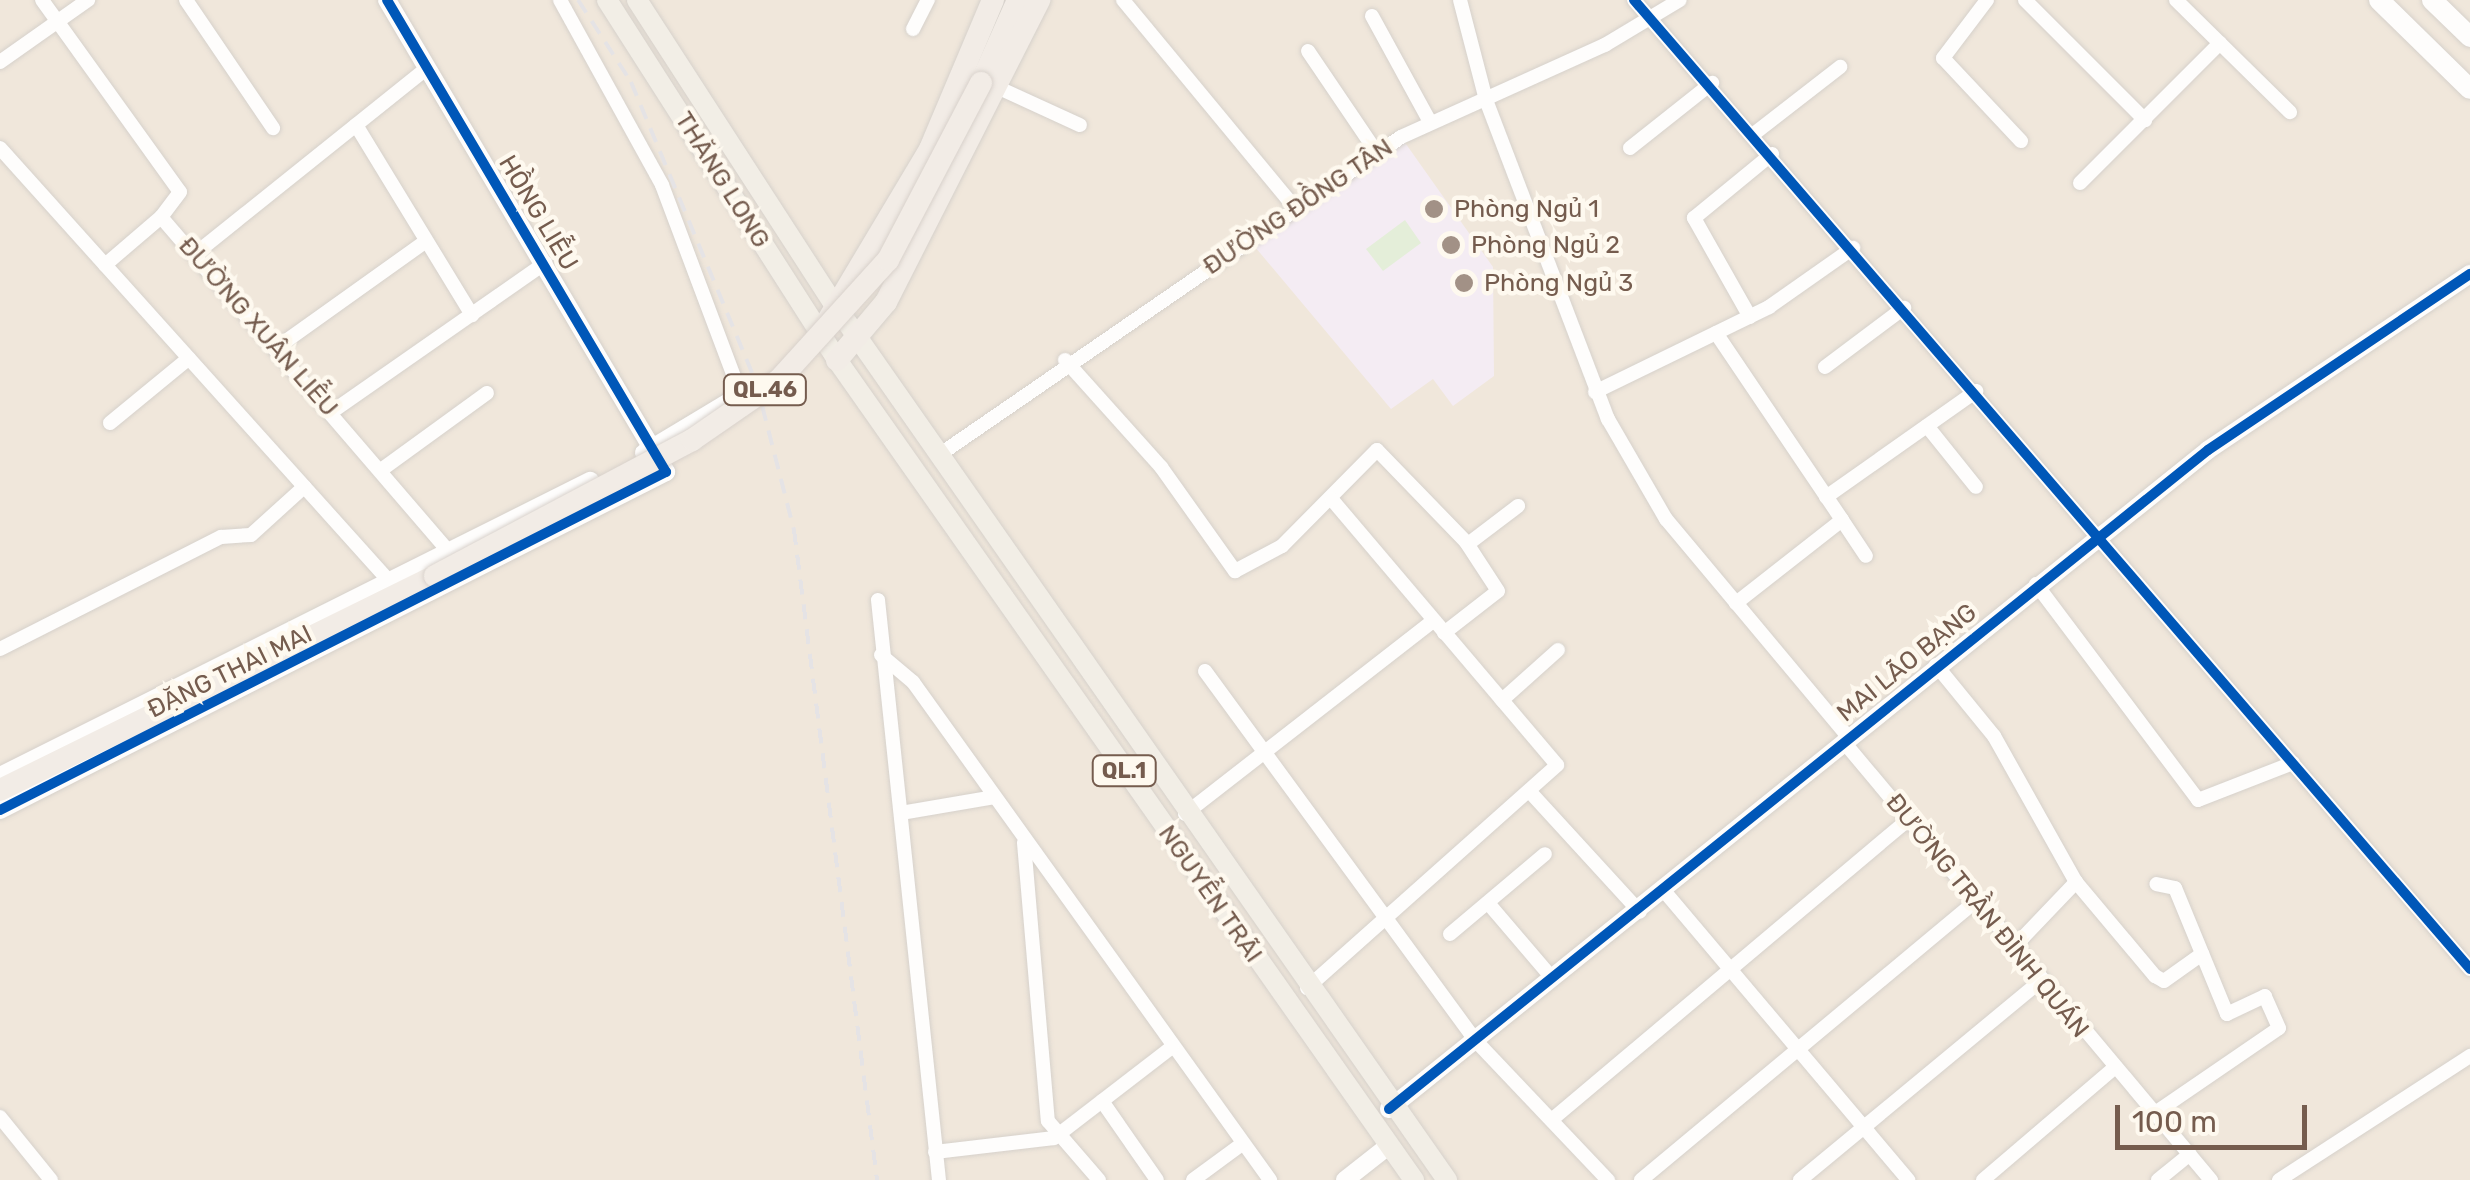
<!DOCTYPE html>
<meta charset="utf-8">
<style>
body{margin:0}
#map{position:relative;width:2470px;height:1180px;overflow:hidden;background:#f7f4ed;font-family:Rubik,sans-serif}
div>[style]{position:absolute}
.residential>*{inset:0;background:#f0e7db}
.education>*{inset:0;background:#f4ecf3}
.green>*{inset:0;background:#e4eed9}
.roads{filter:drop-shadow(0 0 2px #d6d1cb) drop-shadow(0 0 2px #d6d1cb)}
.minor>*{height:14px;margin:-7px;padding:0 7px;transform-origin:7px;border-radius:7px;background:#fefdfc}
.tertiary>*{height:18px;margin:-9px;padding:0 9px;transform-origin:9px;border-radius:9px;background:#fefdfc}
.secondary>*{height:20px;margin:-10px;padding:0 10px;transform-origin:10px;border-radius:10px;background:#fefdfc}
.primary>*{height:20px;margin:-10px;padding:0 10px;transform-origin:10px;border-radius:10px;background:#f2eee6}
.trunk>*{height:22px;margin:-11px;padding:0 11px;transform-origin:11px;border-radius:11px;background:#f2ece6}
.rail>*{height:4px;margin-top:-2px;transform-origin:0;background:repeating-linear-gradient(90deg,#e5e3e5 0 15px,transparent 0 25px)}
.bridges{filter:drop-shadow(0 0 2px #d8d1cb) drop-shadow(0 0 2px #d8d1cb)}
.trunk-bridge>*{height:22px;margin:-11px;padding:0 11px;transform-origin:11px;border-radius:11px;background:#f2ece6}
.cycleway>*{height:10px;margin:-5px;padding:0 5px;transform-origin:5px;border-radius:5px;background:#0057b8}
.dots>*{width:28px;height:28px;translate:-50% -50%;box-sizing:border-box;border:5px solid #fef9ef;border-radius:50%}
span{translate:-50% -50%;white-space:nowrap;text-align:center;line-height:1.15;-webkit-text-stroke:9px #fef9ef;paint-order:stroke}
.shield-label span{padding:2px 8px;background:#fef9ef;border:2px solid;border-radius:8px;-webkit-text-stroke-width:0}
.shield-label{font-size:22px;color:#755c4e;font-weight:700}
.street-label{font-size:25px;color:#755c4e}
.poi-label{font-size:25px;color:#755c4e}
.left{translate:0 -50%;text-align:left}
.scale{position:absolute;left:2115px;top:1105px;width:192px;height:45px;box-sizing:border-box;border:5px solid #755c4e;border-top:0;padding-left:12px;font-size:30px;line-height:35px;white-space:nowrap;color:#755c4e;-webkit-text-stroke:8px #fef9ef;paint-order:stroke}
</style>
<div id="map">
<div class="residential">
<div style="clip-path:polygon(0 0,2470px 0,2470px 1180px,0 1180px)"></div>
</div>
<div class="education">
<div style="clip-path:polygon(1401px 137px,1493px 267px,1494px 376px,1453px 406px,1433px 379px,1391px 409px,1250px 241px)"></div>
</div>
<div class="green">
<div style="clip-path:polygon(1405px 220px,1421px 243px,1383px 271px,1366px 249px)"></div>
</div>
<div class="roads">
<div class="minor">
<div style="left:42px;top:0;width:236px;rotate:54.3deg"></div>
<div style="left:180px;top:192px;width:31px;rotate:127deg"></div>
<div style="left:161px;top:217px;width:443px;rotate:49.3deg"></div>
<div style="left:186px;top:0;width:155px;rotate:55.8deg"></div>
<div style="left:560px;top:0;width:211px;rotate:61.1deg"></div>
<div style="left:662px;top:185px;width:224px;rotate:69.4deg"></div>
<div style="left:1123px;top:0;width:271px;rotate:50.4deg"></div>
<div style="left:1460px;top:0;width:103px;rotate:75.4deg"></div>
<div style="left:1486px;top:100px;width:342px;rotate:69.1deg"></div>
<div style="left:1608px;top:419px;width:116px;rotate:59.9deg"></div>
<div style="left:1666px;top:519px;width:284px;rotate:50.1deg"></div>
<div style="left:1634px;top:0;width:1280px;rotate:49.21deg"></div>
<div style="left:1987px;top:0;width:73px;rotate:127.2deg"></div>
<div style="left:1943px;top:58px;width:114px;rotate:46.8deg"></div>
<div style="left:2025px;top:0;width:170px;rotate:45deg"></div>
<div style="left:2176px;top:0;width:160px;rotate:44.5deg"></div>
<div style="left:1372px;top:16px;width:121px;rotate:61.3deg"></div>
<div style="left:913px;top:29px;width:33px;rotate:-63deg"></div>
<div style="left:1308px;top:51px;width:123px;rotate:55.9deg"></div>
<div style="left:0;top:62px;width:108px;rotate:-35.2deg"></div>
<div style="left:999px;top:88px;width:89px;rotate:24.6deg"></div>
<div style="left:356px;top:125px;width:223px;rotate:58.6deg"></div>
<div style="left:1755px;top:133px;width:108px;rotate:-37.8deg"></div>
<div style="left:0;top:148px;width:583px;rotate:48.06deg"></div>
<div style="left:1630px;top:148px;width:105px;rotate:-38.4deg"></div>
<div style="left:2080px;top:183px;width:198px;rotate:-45deg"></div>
<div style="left:195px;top:254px;width:297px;rotate:-38.7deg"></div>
<div style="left:105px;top:265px;width:74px;rotate:-40.6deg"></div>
<div style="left:1750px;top:317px;width:114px;rotate:-119.5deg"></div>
<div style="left:1694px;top:218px;width:101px;rotate:-39.4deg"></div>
<div style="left:1716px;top:333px;width:225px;rotate:56deg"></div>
<div style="left:1842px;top:520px;width:135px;rotate:141.9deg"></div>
<div style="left:279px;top:346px;width:179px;rotate:-35.5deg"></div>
<div style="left:1065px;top:360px;width:144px;rotate:48.1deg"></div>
<div style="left:1161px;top:467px;width:128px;rotate:54.6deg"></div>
<div style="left:1235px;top:571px;width:53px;rotate:-28deg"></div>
<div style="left:1282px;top:546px;width:135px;rotate:-45.3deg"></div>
<div style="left:1377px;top:450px;width:131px;rotate:45.9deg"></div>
<div style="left:1468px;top:544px;width:63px;rotate:-37.2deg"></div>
<div style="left:1825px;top:367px;width:99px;rotate:-36.8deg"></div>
<div style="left:1595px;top:392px;width:194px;rotate:-26deg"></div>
<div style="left:1769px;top:307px;width:103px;rotate:-35.1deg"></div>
<div style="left:333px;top:411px;width:259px;rotate:-34.9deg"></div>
<div style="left:110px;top:423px;width:102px;rotate:-39.4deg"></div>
<div style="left:1927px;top:426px;width:78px;rotate:51.2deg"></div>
<div style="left:939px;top:455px;width:561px;rotate:-34.54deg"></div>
<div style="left:1401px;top:137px;width:224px;rotate:-24.3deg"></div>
<div style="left:1605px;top:45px;width:87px;rotate:-31deg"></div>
<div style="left:381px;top:470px;width:131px;rotate:-36deg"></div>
<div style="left:1826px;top:497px;width:184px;rotate:-35.2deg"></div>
<div style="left:1842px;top:520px;width:43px;rotate:56.3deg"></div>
<div style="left:2036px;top:584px;width:270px;rotate:53.1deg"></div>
<div style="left:2198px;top:800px;width:102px;rotate:-21.3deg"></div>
<div style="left:878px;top:600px;width:583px;rotate:84deg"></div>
<div style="left:1444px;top:633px;width:68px;rotate:-37.9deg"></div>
<div style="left:1498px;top:591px;width:59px;rotate:-123.1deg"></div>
<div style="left:0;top:649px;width:248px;rotate:-26.9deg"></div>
<div style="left:221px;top:537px;width:30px;rotate:-4deg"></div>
<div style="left:251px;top:535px;width:72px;rotate:-42.2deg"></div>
<div style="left:881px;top:655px;width:42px;rotate:40.2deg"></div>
<div style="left:913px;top:682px;width:613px;rotate:54.36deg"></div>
<div style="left:1936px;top:665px;width:92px;rotate:50.8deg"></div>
<div style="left:1994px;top:736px;width:167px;rotate:60.7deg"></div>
<div style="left:2076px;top:882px;width:123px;rotate:50deg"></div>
<div style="left:2155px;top:976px;width:10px;rotate:29deg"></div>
<div style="left:2164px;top:981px;width:47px;rotate:-35.4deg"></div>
<div style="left:1205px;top:671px;width:456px;rotate:53.8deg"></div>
<div style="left:1474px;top:1039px;width:195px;rotate:46.5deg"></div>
<div style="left:1502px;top:700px;width:75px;rotate:-41.8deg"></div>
<div style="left:1843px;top:741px;width:573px;rotate:50.03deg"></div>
<div style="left:1531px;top:793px;width:161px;rotate:47.5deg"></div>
<div style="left:901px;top:813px;width:95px;rotate:-9.7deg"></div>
<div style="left:1185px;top:814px;width:314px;rotate:-37.9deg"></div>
<div style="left:1024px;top:843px;width:279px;rotate:85.1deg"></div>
<div style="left:1048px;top:1121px;width:78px;rotate:49.2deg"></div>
<div style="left:1665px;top:892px;width:377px;rotate:49.8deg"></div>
<div style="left:1488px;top:903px;width:100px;rotate:49.5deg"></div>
<div style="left:1450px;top:934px;width:124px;rotate:-40.1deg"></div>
<div style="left:2012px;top:949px;width:93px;rotate:-46.3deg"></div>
<div style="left:1307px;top:988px;width:335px;rotate:-41.7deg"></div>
<div style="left:1557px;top:765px;width:348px;rotate:-130.3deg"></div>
<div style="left:1102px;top:1101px;width:96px;rotate:55.2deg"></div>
<div style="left:2155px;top:1113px;width:150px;rotate:-34.4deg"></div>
<div style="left:2279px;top:1028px;width:35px;rotate:-114deg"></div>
<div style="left:2265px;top:996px;width:42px;rotate:154.7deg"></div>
<div style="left:2227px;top:1014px;width:136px;rotate:-112.4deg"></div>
<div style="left:2175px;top:888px;width:19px;rotate:-168deg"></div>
<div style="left:0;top:1117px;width:81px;rotate:51deg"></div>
<div style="left:1555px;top:1117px;width:463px;rotate:-40.1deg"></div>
<div style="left:935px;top:1152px;width:120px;rotate:-6.7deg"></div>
<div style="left:1054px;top:1138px;width:149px;rotate:-37.6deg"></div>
<div style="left:1193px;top:1180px;width:61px;rotate:-36.3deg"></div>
<div style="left:1641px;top:1180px;width:431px;rotate:-39.8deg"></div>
<div style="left:1800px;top:1180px;width:308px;rotate:-39.6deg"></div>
<div style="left:1983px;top:1180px;width:172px;rotate:-40.5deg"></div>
<div style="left:2158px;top:1180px;width:41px;rotate:-39.1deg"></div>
<div style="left:2279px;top:1180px;width:228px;rotate:-33deg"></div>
</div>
<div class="tertiary">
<div style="left:644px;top:453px;width:99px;rotate:-31deg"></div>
<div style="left:0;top:776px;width:660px;rotate:-26.57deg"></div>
<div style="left:0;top:810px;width:747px;rotate:-26.91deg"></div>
<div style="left:666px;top:472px;width:548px;rotate:-120.59deg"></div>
<div style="left:1389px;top:1109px;width:1051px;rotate:-38.82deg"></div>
<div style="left:2208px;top:450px;width:316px;rotate:-33.9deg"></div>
<div style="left:1345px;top:1180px;width:53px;rotate:-38.2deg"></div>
</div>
<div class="secondary">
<div style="left:2379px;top:0;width:127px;rotate:44.4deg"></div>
<div style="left:2432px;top:0;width:53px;rotate:44.2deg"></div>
</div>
<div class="primary">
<div style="left:607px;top:0;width:427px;rotate:57.4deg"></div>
<div style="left:837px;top:360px;width:1003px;rotate:54.87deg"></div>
<div style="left:637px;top:0;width:359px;rotate:57.1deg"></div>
<div style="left:832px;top:301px;width:1073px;rotate:55.02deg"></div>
</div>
<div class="trunk">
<div style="left:981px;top:83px;width:91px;rotate:-66deg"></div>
<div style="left:821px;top:332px;width:213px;rotate:-59.2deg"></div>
<div style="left:930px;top:149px;width:162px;rotate:-67.1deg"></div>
<div style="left:837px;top:360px;width:76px;rotate:-49.8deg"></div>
<div style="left:886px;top:302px;width:339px;rotate:-63.1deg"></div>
<div style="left:0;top:790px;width:485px;rotate:-26.2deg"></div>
</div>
</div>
<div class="rail">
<div style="left:578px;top:0;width:98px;rotate:57.1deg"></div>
<div style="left:631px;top:82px;width:325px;rotate:67.4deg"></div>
<div style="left:756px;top:382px;width:153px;rotate:75.6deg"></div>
<div style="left:794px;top:530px;width:655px;rotate:82.72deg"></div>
</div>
<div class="bridges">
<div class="trunk-bridge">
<div style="left:435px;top:576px;width:291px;rotate:-27.9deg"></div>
<div style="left:692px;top:440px;width:106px;rotate:-34.6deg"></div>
<div style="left:779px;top:380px;width:162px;rotate:-47.8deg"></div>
<div style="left:888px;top:260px;width:200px;rotate:-62.3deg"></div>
</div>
</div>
<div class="cycleway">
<div style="left:1634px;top:0;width:1280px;rotate:49.21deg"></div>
<div style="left:0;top:810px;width:747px;rotate:-26.91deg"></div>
<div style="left:666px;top:472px;width:548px;rotate:-120.59deg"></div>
<div style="left:1389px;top:1109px;width:1051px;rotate:-38.82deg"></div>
<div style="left:2208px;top:450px;width:316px;rotate:-33.9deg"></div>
</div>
<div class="dots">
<div style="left:1434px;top:209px;background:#a29186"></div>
<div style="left:1451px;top:245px;background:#a29186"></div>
<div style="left:1464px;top:283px;background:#a29186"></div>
</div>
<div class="shield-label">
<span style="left:765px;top:390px">QL.46</span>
<span style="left:1124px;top:771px">QL.1</span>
</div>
<div class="street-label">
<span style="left:722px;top:180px;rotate:58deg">THĂNG LONG</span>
<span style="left:1298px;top:207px;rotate:-34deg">ĐƯỜNG ĐỒNG TÂN</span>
<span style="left:538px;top:213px;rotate:59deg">HỒNG LIỄU</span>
<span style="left:258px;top:327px;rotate:49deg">ĐƯỜNG XUÂN LIỄU</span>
<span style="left:1907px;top:663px;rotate:-39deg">MAI LÃO BẠNG</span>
<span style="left:230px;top:672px;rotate:-26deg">ĐẶNG THAI MAI</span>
<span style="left:1210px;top:894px;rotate:55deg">NGUYỄN TRÃI</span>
<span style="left:1987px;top:916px;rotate:51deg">ĐƯỜNG TRẦN ĐÌNH QUÁN</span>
</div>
<div class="poi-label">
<span class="left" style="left:1454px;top:209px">Phòng Ngủ 1</span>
<span class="left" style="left:1471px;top:245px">Phòng Ngủ 2</span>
<span class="left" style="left:1484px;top:283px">Phòng Ngủ 3</span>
</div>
<div class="scale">100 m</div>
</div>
